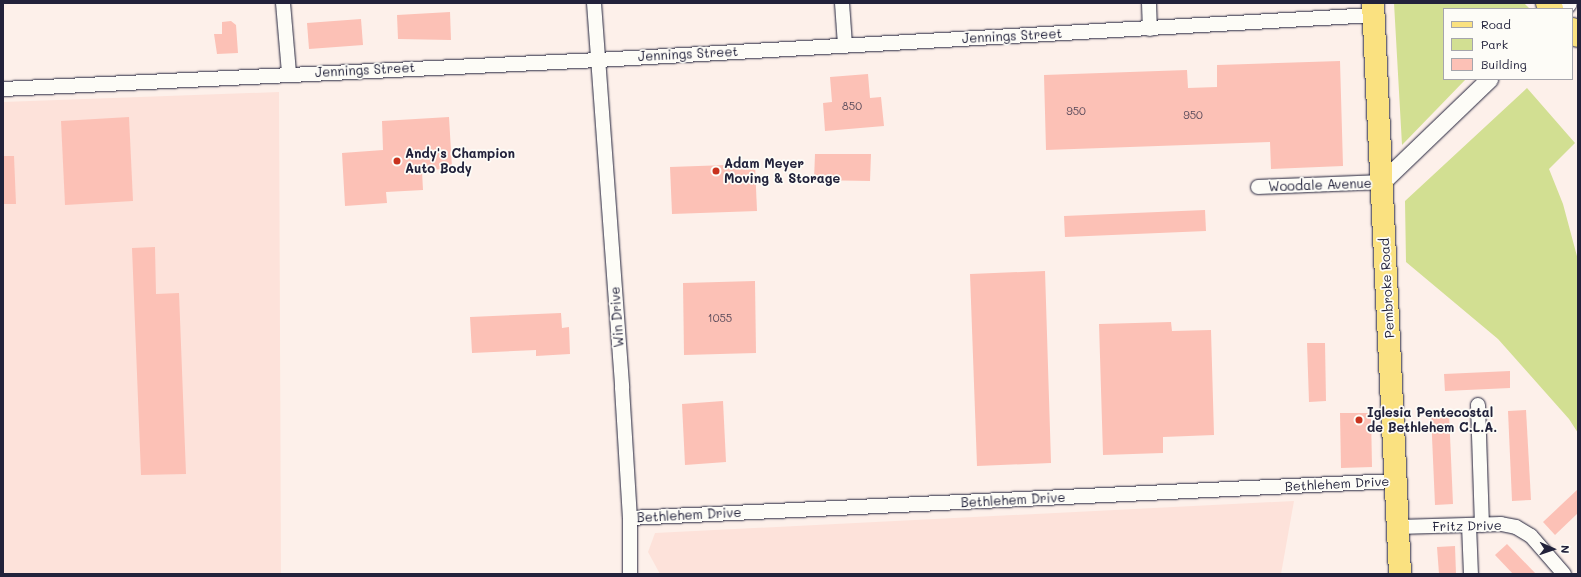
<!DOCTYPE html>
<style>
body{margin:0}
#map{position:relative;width:1581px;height:577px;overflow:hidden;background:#fdf0ea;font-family:Mali,sans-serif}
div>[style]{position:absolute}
.built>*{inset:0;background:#fde2da}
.green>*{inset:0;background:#d2df92}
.building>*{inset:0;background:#fcc1b6}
.roads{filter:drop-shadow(0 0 1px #22223b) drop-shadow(0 0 1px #22223b)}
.minor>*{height:14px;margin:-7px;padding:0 7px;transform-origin:7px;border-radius:7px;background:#fdfcf7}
.tertiary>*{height:17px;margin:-8.5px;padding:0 8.5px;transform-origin:8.5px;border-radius:8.5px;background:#fdfcf7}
.primary>*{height:22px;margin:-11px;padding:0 11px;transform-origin:11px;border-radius:11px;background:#fae180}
.dots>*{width:11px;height:11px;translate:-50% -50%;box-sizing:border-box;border:2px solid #fdfcf7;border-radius:50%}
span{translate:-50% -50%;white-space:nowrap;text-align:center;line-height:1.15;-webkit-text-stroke:3.5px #fdfcf7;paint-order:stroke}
.number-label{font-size:11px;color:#584a5a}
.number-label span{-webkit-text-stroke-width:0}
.street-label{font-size:13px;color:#22223b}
.poi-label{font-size:13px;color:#22223b;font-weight:700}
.left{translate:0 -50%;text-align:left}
.frame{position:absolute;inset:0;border:4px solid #22223b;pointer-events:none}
.legend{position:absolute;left:1443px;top:8px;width:130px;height:72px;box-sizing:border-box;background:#fdfcf7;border:1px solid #a5a5ac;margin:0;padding:5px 7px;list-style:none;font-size:12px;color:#22223b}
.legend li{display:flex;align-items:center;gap:8px;height:20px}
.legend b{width:20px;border:1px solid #a5a5ac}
.north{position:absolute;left:1533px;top:529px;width:40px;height:40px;-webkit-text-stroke:3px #fdfcf7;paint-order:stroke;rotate:92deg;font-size:11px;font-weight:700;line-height:16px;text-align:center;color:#22223b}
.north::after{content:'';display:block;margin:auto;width:14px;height:18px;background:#22223b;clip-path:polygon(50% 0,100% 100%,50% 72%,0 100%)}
</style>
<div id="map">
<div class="built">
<div style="clip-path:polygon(279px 92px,281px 574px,3px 574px,3px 102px)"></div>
<div style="clip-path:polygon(1294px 501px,1281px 574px,660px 574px,648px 552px,655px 533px)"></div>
</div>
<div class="green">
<div style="clip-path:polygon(1394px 3px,1524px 3px,1530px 9px,1444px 9px,1444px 79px,1466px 79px,1402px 145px)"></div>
<div style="clip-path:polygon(1527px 88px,1575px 143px,1549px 169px,1563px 204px,1578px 260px,1578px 433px,1569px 419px,1498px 339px,1406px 262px,1405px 201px)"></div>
</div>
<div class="building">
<div style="clip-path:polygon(450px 12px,451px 40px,398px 39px,397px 15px)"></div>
<div style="clip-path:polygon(361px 19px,363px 45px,309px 49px,307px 23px)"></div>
<div style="clip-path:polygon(231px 21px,236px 25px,238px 53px,217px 54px,214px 34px,222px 34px,222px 22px)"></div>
<div style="clip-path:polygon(1340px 61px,1343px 166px,1271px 169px,1270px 142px,1046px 150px,1044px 75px,1187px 70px,1188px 88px,1217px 87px,1217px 65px)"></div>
<div style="clip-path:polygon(868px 74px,870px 98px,881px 97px,884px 126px,825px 131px,823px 103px,832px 102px,830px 77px)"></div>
<div style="clip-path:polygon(129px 117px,133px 201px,65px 205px,61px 121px)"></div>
<div style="clip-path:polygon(449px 117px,452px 168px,422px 171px,423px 190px,386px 192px,387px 203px,345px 206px,342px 153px,383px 150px,382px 121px)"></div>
<div style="clip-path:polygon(815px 154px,871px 154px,870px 181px,814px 180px)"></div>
<div style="clip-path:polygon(3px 156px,14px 156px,16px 204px,3px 204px)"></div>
<div style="clip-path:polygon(755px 164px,757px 211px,672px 214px,670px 167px)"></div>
<div style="clip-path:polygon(1205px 210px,1206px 231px,1065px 237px,1064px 216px)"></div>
<div style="clip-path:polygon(155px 247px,156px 294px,179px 293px,186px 474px,141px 475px,132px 248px)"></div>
<div style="clip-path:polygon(1045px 271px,1051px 463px,977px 466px,970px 274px)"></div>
<div style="clip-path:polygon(755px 281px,756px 353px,684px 355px,683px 283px)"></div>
<div style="clip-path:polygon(561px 313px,562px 328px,569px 327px,570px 354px,536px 356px,536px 350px,472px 353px,470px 317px)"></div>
<div style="clip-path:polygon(1171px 322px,1172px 331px,1211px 330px,1214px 435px,1163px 437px,1163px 453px,1103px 455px,1099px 324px)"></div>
<div style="clip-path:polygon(1307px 343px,1325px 343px,1326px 401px,1309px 402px)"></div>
<div style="clip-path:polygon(1510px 371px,1510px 388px,1445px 391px,1444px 374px)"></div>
<div style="clip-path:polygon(723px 401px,726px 462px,685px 465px,682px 404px)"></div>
<div style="clip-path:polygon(1526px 410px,1531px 500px,1512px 501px,1508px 411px)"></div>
<div style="clip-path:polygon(1340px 413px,1371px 413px,1372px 467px,1341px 468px)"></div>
<div style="clip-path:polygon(1449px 413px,1453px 504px,1435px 505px,1431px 414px)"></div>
<div style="clip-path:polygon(1578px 489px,1578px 513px,1555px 535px,1543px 522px)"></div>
<div style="clip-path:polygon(1507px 544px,1536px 574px,1513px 574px,1495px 555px)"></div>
<div style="clip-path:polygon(1455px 546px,1456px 574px,1439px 574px,1437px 547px)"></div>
</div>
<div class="roads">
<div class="minor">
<div style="left:283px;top:3px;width:70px;rotate:85.1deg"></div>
<div style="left:594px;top:3px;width:386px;rotate:85.8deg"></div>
<div style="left:622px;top:388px;width:130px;rotate:86.5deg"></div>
<div style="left:630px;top:518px;width:56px;rotate:90deg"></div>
<div style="left:842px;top:3px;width:42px;rotate:85.9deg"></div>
<div style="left:1149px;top:3px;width:26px;rotate:88deg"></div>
<div style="left:3px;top:89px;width:596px;rotate:-2.79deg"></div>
<div style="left:598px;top:60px;width:777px;rotate:-3.32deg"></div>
<div style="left:1258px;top:187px;width:124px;rotate:-2.3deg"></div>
<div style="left:1478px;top:405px;width:120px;rotate:88.1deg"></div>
<div style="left:630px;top:518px;width:767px;rotate:-2.77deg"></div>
<div style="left:1469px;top:525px;width:49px;rotate:87.7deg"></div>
<div style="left:1398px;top:527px;width:103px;rotate:-1.7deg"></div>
<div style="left:1501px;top:524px;width:15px;rotate:11deg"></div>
<div style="left:1516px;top:527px;width:17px;rotate:31deg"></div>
<div style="left:1531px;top:536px;width:50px;rotate:49deg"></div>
</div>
<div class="tertiary">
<div style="left:1562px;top:9px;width:8px;rotate:-45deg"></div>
<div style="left:1382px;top:182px;width:149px;rotate:-43.9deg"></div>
</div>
<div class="primary">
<div style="left:1373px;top:3px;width:572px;rotate:87.29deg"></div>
<div style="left:1547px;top:3px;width:8px;rotate:50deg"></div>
<div style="left:1572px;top:29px;width:9px;rotate:49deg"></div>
</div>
</div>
<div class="dots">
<div style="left:397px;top:161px;background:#c8321e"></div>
<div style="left:716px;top:171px;background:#c8321e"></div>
<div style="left:1359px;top:420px;background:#c8321e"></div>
</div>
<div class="number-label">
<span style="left:852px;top:106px">850</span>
<span style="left:1076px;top:111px">950</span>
<span style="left:1193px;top:115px">950</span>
<span style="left:720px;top:318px">1055</span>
</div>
<div class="street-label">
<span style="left:1012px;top:36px;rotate:-3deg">Jennings Street</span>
<span style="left:688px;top:54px;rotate:-3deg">Jennings Street</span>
<span style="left:365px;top:70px;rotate:-3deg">Jennings Street</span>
<span style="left:1320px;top:185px;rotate:-2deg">Woodale Avenue</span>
<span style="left:1387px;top:288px;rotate:-93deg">Pembroke Road</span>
<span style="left:617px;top:317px;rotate:-94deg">Win Drive</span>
<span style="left:1337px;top:484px;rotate:-3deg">Bethlehem Drive</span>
<span style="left:1013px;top:500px;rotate:-3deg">Bethlehem Drive</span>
<span style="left:689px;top:515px;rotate:-3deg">Bethlehem Drive</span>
<span style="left:1467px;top:526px;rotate:-1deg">Fritz Drive</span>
</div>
<div class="poi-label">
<span class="left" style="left:405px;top:161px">Andy's Champion<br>Auto Body</span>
<span class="left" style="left:724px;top:171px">Adam Meyer<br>Moving &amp; Storage</span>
<span class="left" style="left:1367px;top:420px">Iglesia Pentecostal<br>de Bethlehem C.L.A.</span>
</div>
<div class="frame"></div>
<ul class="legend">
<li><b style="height:5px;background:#fae180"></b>Road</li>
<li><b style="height:11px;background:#d2df92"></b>Park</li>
<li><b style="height:11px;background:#fcc1b6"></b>Building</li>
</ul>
<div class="north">N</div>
</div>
